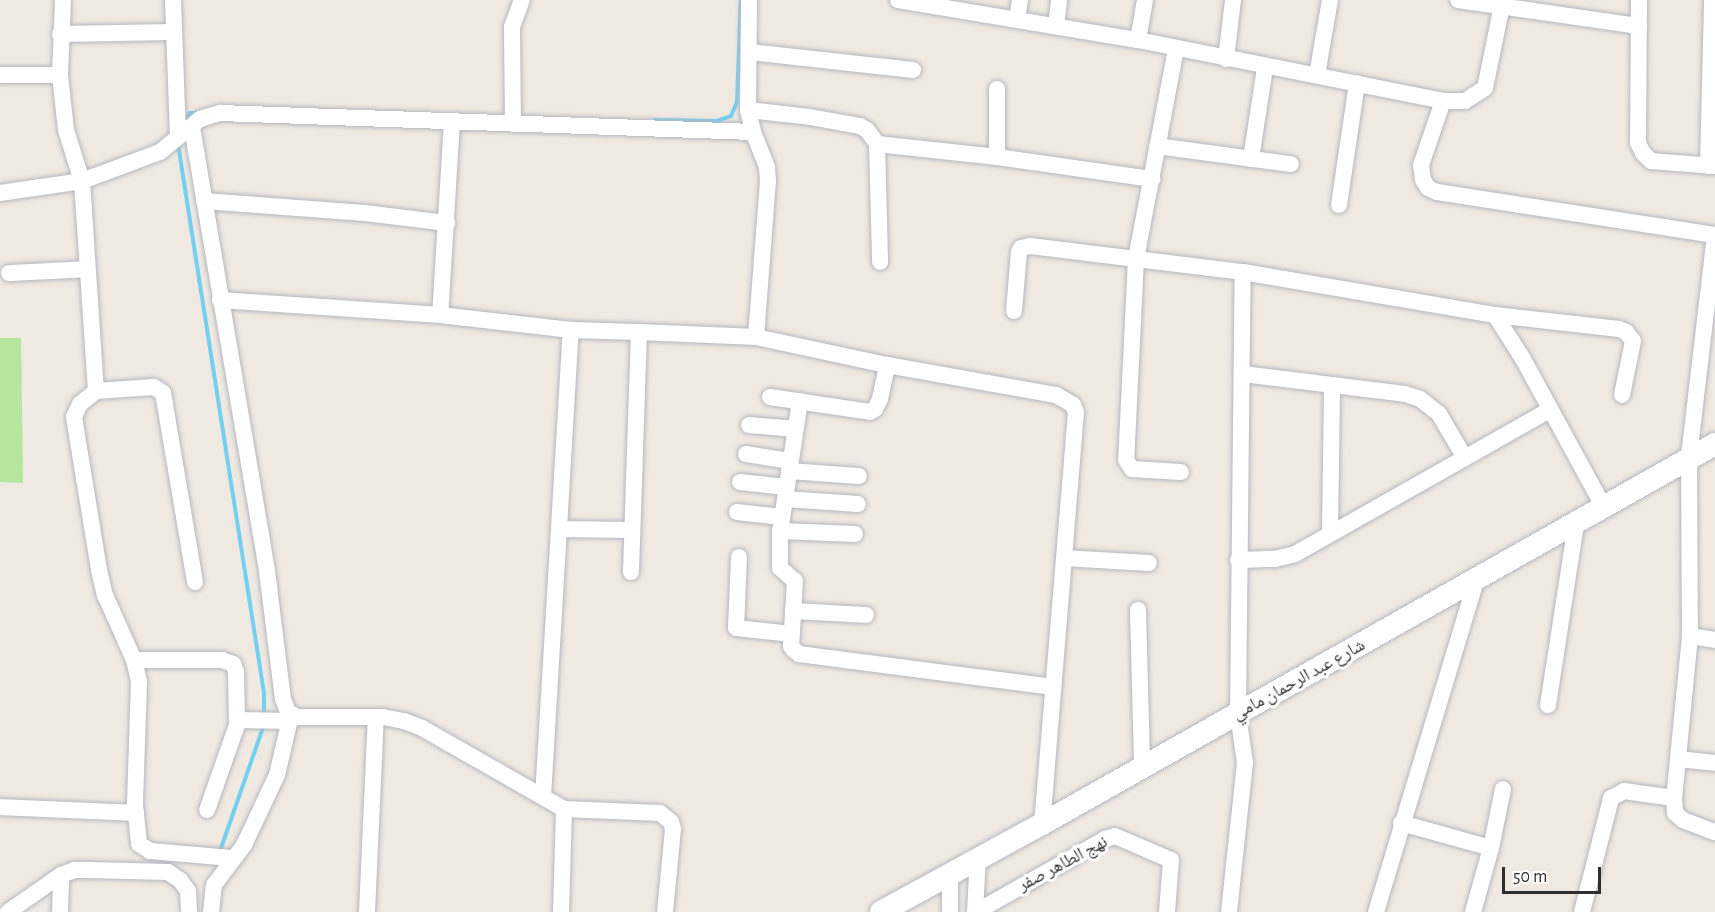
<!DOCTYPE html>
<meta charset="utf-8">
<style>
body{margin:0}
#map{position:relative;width:1715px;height:912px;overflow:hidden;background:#efe9e1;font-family:"Alegreya Sans","Noto Naskh Arabic",sans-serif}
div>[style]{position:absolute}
.green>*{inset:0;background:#b6e59e}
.stream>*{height:4px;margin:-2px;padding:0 2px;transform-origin:2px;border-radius:2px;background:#75cff0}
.roads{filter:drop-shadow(0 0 2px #b4b7c1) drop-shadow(0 0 2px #b4b7c1)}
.street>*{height:16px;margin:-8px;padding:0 8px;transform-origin:8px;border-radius:8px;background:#fff}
.secondary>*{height:22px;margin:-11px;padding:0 11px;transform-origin:11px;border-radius:11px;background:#fff}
span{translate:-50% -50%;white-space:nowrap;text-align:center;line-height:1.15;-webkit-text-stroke:6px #fff;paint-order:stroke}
.street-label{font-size:18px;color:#2e2e2e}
.scale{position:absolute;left:1502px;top:867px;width:99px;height:27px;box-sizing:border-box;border:3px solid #2e2e2e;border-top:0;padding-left:8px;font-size:18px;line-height:21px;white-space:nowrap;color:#2e2e2e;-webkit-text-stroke:4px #fff;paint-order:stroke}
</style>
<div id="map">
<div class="green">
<div style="clip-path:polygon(0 338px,21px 338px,23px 483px,0 482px)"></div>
</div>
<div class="stream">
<div style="left:655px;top:120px;width:62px;rotate:0.9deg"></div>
<div style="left:717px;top:121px;width:15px;rotate:-20deg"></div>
<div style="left:731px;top:116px;width:15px;rotate:-67deg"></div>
<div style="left:737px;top:102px;width:102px;rotate:-87.8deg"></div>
<div style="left:183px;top:123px;width:12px;rotate:-55deg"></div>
<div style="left:190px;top:113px;width:7px"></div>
<div style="left:178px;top:144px;width:556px;rotate:81.1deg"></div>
<div style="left:264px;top:693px;width:22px;rotate:90deg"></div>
<div style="left:220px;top:851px;width:133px;rotate:-70.8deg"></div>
</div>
<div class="roads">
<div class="street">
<div style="left:63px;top:0;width:75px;rotate:92.3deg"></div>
<div style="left:60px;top:75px;width:55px;rotate:83.8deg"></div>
<div style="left:66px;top:130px;width:53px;rotate:72.6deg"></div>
<div style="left:82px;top:181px;width:210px;rotate:86.2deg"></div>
<div style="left:173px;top:0;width:137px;rotate:87.9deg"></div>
<div style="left:749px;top:0;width:110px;rotate:90.5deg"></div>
<div style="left:748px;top:110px;width:23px;rotate:77deg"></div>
<div style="left:753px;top:132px;width:38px;rotate:68deg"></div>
<div style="left:767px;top:167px;width:14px;rotate:86deg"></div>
<div style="left:768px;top:181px;width:156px;rotate:94.4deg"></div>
<div style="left:756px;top:337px;width:134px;rotate:12.1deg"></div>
<div style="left:887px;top:365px;width:172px;rotate:10.1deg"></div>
<div style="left:1056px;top:395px;width:20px;rotate:30deg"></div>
<div style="left:1073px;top:405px;width:8px;rotate:67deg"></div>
<div style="left:1076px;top:412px;width:413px;rotate:94.7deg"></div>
<div style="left:898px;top:0;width:243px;rotate:9.5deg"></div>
<div style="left:1138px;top:40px;width:311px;rotate:11.3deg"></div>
<div style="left:1443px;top:101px;width:22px"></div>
<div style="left:1465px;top:101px;width:24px;rotate:-33deg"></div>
<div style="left:1485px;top:88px;width:90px;rotate:-78.4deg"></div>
<div style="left:1458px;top:0;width:183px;rotate:8.2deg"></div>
<div style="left:1639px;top:0;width:143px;rotate:90.4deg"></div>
<div style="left:1638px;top:143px;width:11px;rotate:63deg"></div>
<div style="left:1643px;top:153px;width:11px;rotate:45deg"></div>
<div style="left:1651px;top:161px;width:64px;rotate:4.5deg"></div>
<div style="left:1017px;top:19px;width:19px;rotate:-81deg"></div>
<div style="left:1056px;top:26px;width:26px;rotate:-83deg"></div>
<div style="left:60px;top:34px;width:114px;rotate:-1deg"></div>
<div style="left:1138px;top:40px;width:41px;rotate:-80.1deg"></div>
<div style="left:1176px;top:49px;width:214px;rotate:100.8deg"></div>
<div style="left:1136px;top:259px;width:201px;rotate:92.8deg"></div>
<div style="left:1126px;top:460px;width:11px;rotate:56deg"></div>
<div style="left:1132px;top:469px;width:49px;rotate:3.5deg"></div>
<div style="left:750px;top:52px;width:164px;rotate:6.3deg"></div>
<div style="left:1226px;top:59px;width:59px;rotate:-83.2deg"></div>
<div style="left:0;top:75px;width:60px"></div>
<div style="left:1317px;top:75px;width:76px;rotate:-80.2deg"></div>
<div style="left:1443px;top:101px;width:68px;rotate:109deg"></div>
<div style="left:1421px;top:165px;width:15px;rotate:82deg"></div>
<div style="left:1423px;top:180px;width:9px;rotate:58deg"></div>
<div style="left:1428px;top:188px;width:10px;rotate:24deg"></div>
<div style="left:1437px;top:192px;width:281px;rotate:8.8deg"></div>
<div style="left:748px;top:110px;width:62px;rotate:6.4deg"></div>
<div style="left:810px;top:117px;width:51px;rotate:10.2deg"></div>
<div style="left:860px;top:126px;width:8px;rotate:30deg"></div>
<div style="left:867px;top:130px;width:17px;rotate:54deg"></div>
<div style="left:877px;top:144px;width:121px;rotate:6.2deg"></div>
<div style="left:997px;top:157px;width:157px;rotate:8.1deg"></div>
<div style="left:452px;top:121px;width:194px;rotate:93.5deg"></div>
<div style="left:440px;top:315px;width:132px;rotate:6.5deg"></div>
<div style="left:571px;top:330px;width:68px;rotate:1.7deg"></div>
<div style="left:513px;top:124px;width:97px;rotate:-90.6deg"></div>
<div style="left:512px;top:27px;width:29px;rotate:-70deg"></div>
<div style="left:192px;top:127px;width:450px;rotate:80.4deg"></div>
<div style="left:267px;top:571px;width:129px;rotate:82.9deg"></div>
<div style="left:283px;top:699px;width:14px;rotate:69deg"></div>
<div style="left:288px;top:712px;width:10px;rotate:29deg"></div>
<div style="left:297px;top:717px;width:86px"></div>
<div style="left:383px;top:717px;width:21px;rotate:11deg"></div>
<div style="left:404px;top:721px;width:19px;rotate:21deg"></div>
<div style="left:422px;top:728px;width:163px;rotate:29.7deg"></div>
<div style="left:564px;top:809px;width:96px;rotate:2.4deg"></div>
<div style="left:660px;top:813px;width:14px;rotate:39deg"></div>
<div style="left:671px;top:822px;width:7px;rotate:74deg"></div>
<div style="left:673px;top:829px;width:83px;rotate:95.5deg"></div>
<div style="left:877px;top:144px;width:118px;rotate:88.5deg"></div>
<div style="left:1157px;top:146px;width:135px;rotate:7.7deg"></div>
<div style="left:997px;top:157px;width:68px;rotate:-90deg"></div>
<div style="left:1251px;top:159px;width:93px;rotate:-81.3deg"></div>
<div style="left:1708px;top:166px;width:166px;rotate:-88.6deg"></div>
<div style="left:0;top:193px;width:83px;rotate:-8.3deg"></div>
<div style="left:82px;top:181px;width:83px;rotate:-20.4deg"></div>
<div style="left:160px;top:152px;width:52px;rotate:-39.5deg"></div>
<div style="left:200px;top:119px;width:21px;rotate:-17deg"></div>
<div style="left:220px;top:113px;width:533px;rotate:2.04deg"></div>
<div style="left:204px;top:201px;width:161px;rotate:4.3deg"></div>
<div style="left:365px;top:213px;width:83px;rotate:7deg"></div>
<div style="left:1339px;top:205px;width:123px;rotate:-81.6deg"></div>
<div style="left:1715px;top:235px;width:225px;rotate:96.7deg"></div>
<div style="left:1689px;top:458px;width:178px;rotate:89.7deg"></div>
<div style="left:1690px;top:636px;width:25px;rotate:9deg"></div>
<div style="left:9px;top:273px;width:78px;rotate:-2.9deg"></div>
<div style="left:220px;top:300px;width:221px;rotate:3.9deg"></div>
<div style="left:1014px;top:311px;width:59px;rotate:-85.2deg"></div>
<div style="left:1019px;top:252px;width:4px;rotate:-63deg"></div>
<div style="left:1021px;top:248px;width:9px;rotate:-13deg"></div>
<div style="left:1030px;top:246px;width:215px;rotate:7deg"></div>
<div style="left:1243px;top:272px;width:256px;rotate:9.7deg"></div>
<div style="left:1495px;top:315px;width:125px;rotate:6.4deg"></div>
<div style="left:1619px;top:329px;width:8px;rotate:23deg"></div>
<div style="left:1626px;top:332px;width:11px;rotate:52deg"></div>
<div style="left:1633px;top:341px;width:55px;rotate:101.5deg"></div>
<div style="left:1495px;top:315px;width:52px;rotate:57.5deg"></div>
<div style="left:1523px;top:359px;width:167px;rotate:61.4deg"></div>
<div style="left:1243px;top:374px;width:163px;rotate:7deg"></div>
<div style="left:1405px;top:394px;width:16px;rotate:18deg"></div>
<div style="left:1420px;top:399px;width:24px;rotate:38deg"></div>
<div style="left:1439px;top:414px;width:51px;rotate:59.4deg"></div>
<div style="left:770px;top:397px;width:101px;rotate:8.5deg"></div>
<div style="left:870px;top:412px;width:6px;rotate:-31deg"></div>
<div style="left:875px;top:409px;width:11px;rotate:-63deg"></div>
<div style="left:880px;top:399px;width:35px;rotate:-78deg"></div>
<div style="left:800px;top:401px;width:132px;rotate:98.7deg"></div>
<div style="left:780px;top:531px;width:37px;rotate:90deg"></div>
<div style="left:780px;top:568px;width:20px;rotate:41deg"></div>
<div style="left:795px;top:581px;width:65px;rotate:93.5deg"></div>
<div style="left:791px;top:646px;width:4px;rotate:56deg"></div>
<div style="left:793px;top:649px;width:8px;rotate:40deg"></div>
<div style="left:799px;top:654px;width:256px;rotate:7.4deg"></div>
<div style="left:749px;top:425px;width:47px;rotate:4.9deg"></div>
<div style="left:746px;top:454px;width:45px;rotate:9deg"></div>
<div style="left:789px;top:471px;width:70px;rotate:4.1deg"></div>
<div style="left:740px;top:482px;width:46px;rotate:6.2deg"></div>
<div style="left:785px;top:499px;width:73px;rotate:3.9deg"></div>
<div style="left:737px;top:512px;width:45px;rotate:6.3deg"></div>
<div style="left:559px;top:529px;width:73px;rotate:0.8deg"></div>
<div style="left:780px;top:531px;width:75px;rotate:2.3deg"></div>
<div style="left:1330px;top:533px;width:148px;rotate:-89.2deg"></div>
<div style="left:739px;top:557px;width:71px;rotate:92.4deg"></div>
<div style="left:736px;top:628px;width:56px;rotate:6.1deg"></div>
<div style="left:1064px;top:558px;width:85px;rotate:3.4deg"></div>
<div style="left:1238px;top:560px;width:37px;rotate:-2deg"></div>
<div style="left:1275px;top:559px;width:21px;rotate:-14deg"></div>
<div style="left:1295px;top:554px;width:293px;rotate:-29.5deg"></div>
<div style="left:631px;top:572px;width:240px;rotate:-88.1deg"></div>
<div style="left:639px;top:332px;width:117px;rotate:2.4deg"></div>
<div style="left:195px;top:582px;width:192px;rotate:-99.6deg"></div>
<div style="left:163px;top:393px;width:11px;rotate:-146deg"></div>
<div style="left:154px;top:387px;width:58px;rotate:176.1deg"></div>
<div style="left:96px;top:391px;width:21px;rotate:141deg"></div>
<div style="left:80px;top:404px;width:14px;rotate:115deg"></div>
<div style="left:74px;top:417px;width:155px;rotate:80.7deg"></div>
<div style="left:99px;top:570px;width:26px;rotate:77deg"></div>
<div style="left:105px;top:595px;width:71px;rotate:66deg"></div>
<div style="left:134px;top:660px;width:23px;rotate:77deg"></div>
<div style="left:139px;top:682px;width:123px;rotate:91.9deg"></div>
<div style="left:135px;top:805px;width:39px;rotate:84deg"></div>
<div style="left:139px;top:844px;width:13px;rotate:32deg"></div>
<div style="left:150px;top:851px;width:82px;rotate:4.9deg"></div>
<div style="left:1138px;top:610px;width:158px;rotate:88.5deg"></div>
<div style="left:793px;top:611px;width:73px;rotate:3.1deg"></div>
<div style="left:1690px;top:636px;width:163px;rotate:95.6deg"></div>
<div style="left:1674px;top:798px;width:15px;rotate:86deg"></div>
<div style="left:1675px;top:813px;width:11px;rotate:41deg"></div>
<div style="left:1683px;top:820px;width:34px;rotate:21deg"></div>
<div style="left:134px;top:660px;width:88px"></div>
<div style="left:222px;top:660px;width:12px;rotate:20deg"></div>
<div style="left:233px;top:664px;width:9px;rotate:69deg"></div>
<div style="left:236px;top:672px;width:53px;rotate:88.9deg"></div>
<div style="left:237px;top:725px;width:90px;rotate:109.4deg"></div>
<div style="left:1548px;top:705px;width:183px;rotate:-81.2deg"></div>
<div style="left:237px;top:720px;width:53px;rotate:1.1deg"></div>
<div style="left:1678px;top:759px;width:37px;rotate:6deg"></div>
<div style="left:543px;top:797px;width:468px;rotate:-86.6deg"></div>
<div style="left:0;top:807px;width:136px;rotate:2.5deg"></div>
<div style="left:1401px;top:823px;width:93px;rotate:15.5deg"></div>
<div style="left:1491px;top:848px;width:66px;rotate:105.7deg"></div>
<div style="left:1491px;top:848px;width:60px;rotate:-78.5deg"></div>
<div style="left:950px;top:873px;width:39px;rotate:90deg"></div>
<div style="left:8px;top:912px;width:65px;rotate:-34.9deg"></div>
<div style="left:61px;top:875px;width:15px;rotate:-20deg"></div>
<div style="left:75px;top:870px;width:14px"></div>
<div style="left:89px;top:870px;width:79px;rotate:1.5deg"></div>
<div style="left:168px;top:872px;width:14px;rotate:34deg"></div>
<div style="left:180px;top:880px;width:14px;rotate:54deg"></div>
<div style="left:188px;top:891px;width:21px;rotate:87deg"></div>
<div style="left:60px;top:912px;width:37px;rotate:-88deg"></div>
<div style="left:211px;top:912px;width:27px;rotate:-84deg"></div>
<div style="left:214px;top:885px;width:50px;rotate:-53.1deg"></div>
<div style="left:244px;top:845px;width:77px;rotate:-64.8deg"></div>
<div style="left:277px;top:775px;width:62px;rotate:-76.9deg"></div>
<div style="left:367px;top:912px;width:195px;rotate:-87.4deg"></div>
<div style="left:561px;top:912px;width:103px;rotate:-88.3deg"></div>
<div style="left:975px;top:912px;width:55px;rotate:-86.9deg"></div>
<div style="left:976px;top:912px;width:148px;rotate:-29.5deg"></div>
<div style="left:1105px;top:839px;width:10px;rotate:-17deg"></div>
<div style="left:1115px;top:836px;width:61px;rotate:23.2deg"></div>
<div style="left:1171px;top:860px;width:52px;rotate:94.4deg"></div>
<div style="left:1229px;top:912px;width:150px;rotate:-83.9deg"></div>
<div style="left:1245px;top:763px;width:49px;rotate:-98.1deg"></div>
<div style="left:1238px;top:714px;width:442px;rotate:-89.4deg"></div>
<div style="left:1376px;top:912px;width:346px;rotate:-73.2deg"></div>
<div style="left:1582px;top:912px;width:118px;rotate:-75.7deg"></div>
<div style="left:1611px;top:798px;width:15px;rotate:-28deg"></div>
<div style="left:1624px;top:791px;width:50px;rotate:8deg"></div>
</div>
<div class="secondary">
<div style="left:881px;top:912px;width:183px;rotate:-28.7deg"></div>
<div style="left:1042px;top:824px;width:773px;rotate:-29.45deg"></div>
</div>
</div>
<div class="street-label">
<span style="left:1299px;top:680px;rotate:-29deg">شارع عبد الرحمان مامي</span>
<span style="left:1063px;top:864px;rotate:-28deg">نهج الطاهر صفر</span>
</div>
<div class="scale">50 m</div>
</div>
